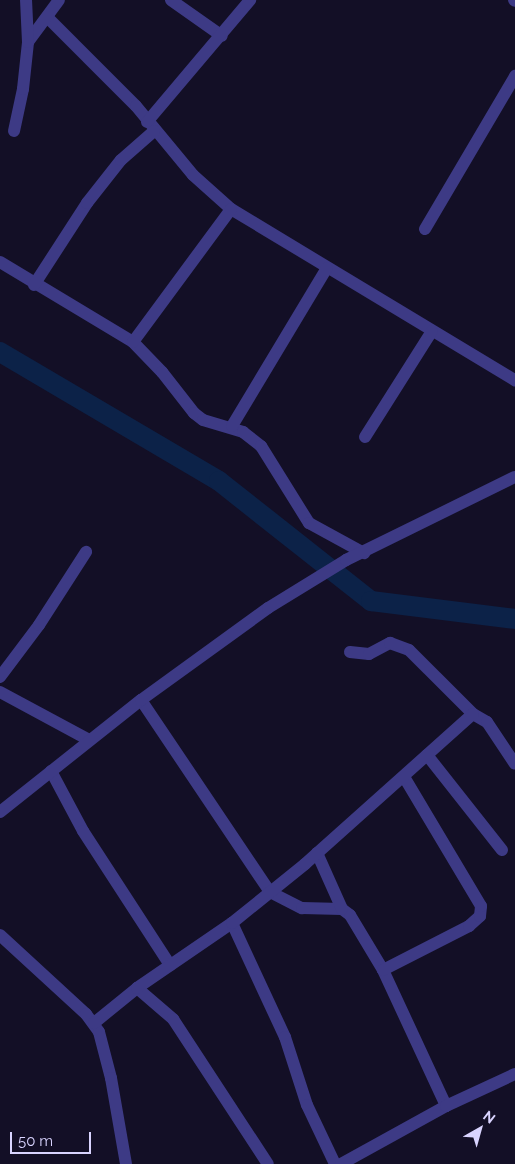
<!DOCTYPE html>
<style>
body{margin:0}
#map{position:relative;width:515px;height:1164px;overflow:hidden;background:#130f26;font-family:Raleway,sans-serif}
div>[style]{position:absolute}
.river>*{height:20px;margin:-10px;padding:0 10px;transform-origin:10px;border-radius:10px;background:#0c2248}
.minor>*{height:12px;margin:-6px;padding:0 6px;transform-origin:6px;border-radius:6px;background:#3d3a85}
span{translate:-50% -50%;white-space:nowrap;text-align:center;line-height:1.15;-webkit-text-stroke:4px #130f26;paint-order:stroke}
.north{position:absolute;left:455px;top:1104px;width:50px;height:50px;-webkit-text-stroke:4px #130f26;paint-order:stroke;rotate:38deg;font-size:14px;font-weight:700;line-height:20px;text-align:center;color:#d9d4ff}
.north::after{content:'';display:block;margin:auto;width:18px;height:22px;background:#d9d4ff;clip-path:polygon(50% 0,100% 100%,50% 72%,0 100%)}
.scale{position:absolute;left:10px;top:1132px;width:81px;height:22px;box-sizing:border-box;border:2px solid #d9d4ff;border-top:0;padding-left:6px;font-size:15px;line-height:18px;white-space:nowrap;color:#d9d4ff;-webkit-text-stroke:4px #130f26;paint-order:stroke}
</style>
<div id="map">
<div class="river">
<div style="left:0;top:352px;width:254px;rotate:30.5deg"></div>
<div style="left:219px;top:481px;width:194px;rotate:38.3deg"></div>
<div style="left:371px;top:601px;width:145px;rotate:7.1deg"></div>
</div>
<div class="minor">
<div style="left:171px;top:0;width:62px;rotate:35.2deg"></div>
<div style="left:514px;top:0;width:1px;rotate:45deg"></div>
<div style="left:48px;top:18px;width:124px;rotate:45deg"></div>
<div style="left:136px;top:106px;width:89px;rotate:50.4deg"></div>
<div style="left:193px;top:175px;width:51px;rotate:41.8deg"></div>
<div style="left:231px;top:209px;width:332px;rotate:31.1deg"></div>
<div style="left:28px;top:42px;width:52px;rotate:-53.6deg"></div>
<div style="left:147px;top:122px;width:160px;rotate:-49.8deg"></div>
<div style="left:14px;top:131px;width:43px;rotate:-77.9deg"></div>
<div style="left:23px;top:89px;width:47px;rotate:-83.9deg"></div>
<div style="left:28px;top:42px;width:42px;rotate:-92.7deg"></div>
<div style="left:425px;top:229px;width:178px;rotate:-59.5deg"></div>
<div style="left:0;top:262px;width:155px;rotate:31deg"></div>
<div style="left:133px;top:342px;width:42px;rotate:46deg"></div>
<div style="left:162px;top:372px;width:52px;rotate:52deg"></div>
<div style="left:194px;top:413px;width:11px;rotate:38deg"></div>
<div style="left:203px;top:420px;width:42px;rotate:16.7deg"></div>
<div style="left:243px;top:432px;width:23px;rotate:38deg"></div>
<div style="left:261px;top:446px;width:91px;rotate:58.1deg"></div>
<div style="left:309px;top:523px;width:63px;rotate:28.6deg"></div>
<div style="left:34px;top:285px;width:98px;rotate:-57.1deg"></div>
<div style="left:87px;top:203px;width:55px;rotate:-51.7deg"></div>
<div style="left:121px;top:160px;width:44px;rotate:-41.3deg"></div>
<div style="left:133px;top:342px;width:165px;rotate:-53.6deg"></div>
<div style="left:232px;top:426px;width:184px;rotate:-59deg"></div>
<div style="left:365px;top:437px;width:125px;rotate:-57.7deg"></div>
<div style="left:350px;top:652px;width:19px;rotate:6deg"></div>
<div style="left:369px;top:654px;width:24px;rotate:-28deg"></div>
<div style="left:390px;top:643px;width:20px;rotate:20deg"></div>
<div style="left:409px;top:650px;width:91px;rotate:45deg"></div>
<div style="left:473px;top:714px;width:16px;rotate:30deg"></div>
<div style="left:487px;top:722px;width:50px;rotate:56.3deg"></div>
<div style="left:0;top:677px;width:65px;rotate:-53.1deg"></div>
<div style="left:39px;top:625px;width:87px;rotate:-57.2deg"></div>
<div style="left:0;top:692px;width:101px;rotate:28.3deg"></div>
<div style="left:141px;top:700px;width:231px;rotate:56.1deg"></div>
<div style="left:270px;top:892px;width:36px;rotate:27deg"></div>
<div style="left:302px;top:908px;width:40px;rotate:1.4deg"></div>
<div style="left:342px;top:909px;width:10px;rotate:37deg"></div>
<div style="left:350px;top:915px;width:64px;rotate:59deg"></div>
<div style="left:383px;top:970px;width:150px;rotate:65.1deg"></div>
<div style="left:427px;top:755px;width:121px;rotate:51.7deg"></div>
<div style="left:51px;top:771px;width:68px;rotate:61.9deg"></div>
<div style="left:83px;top:831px;width:160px;rotate:57deg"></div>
<div style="left:0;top:812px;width:180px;rotate:-38.5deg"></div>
<div style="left:141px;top:700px;width:157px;rotate:-35.9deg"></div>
<div style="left:268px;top:608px;width:92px;rotate:-31.6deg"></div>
<div style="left:346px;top:560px;width:188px;rotate:-26.2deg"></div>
<div style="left:317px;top:853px;width:61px;rotate:65.9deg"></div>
<div style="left:232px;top:923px;width:126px;rotate:65.1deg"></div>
<div style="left:285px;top:1037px;width:71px;rotate:72.1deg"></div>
<div style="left:307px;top:1105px;width:65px;rotate:64.6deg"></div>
<div style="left:0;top:935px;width:117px;rotate:42.6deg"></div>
<div style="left:86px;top:1014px;width:22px;rotate:54deg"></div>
<div style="left:99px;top:1032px;width:48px;rotate:75.4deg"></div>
<div style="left:111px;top:1078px;width:87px;rotate:80.1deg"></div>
<div style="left:383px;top:970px;width:97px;rotate:-27.1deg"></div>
<div style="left:469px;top:926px;width:15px;rotate:-42deg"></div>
<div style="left:480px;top:916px;width:10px;rotate:-84deg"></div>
<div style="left:481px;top:906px;width:150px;rotate:-120.8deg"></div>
<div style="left:137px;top:988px;width:48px;rotate:40.7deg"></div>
<div style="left:173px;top:1019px;width:173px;rotate:56.8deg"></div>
<div style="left:94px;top:1023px;width:55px;rotate:-39.1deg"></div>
<div style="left:137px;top:988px;width:115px;rotate:-34.4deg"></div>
<div style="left:232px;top:923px;width:94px;rotate:-38.9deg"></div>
<div style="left:305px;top:864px;width:225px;rotate:-41.8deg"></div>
<div style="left:341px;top:1164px;width:120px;rotate:-28.9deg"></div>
<div style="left:446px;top:1106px;width:76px;rotate:-24.9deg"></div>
</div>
<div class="north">N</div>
<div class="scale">50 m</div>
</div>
